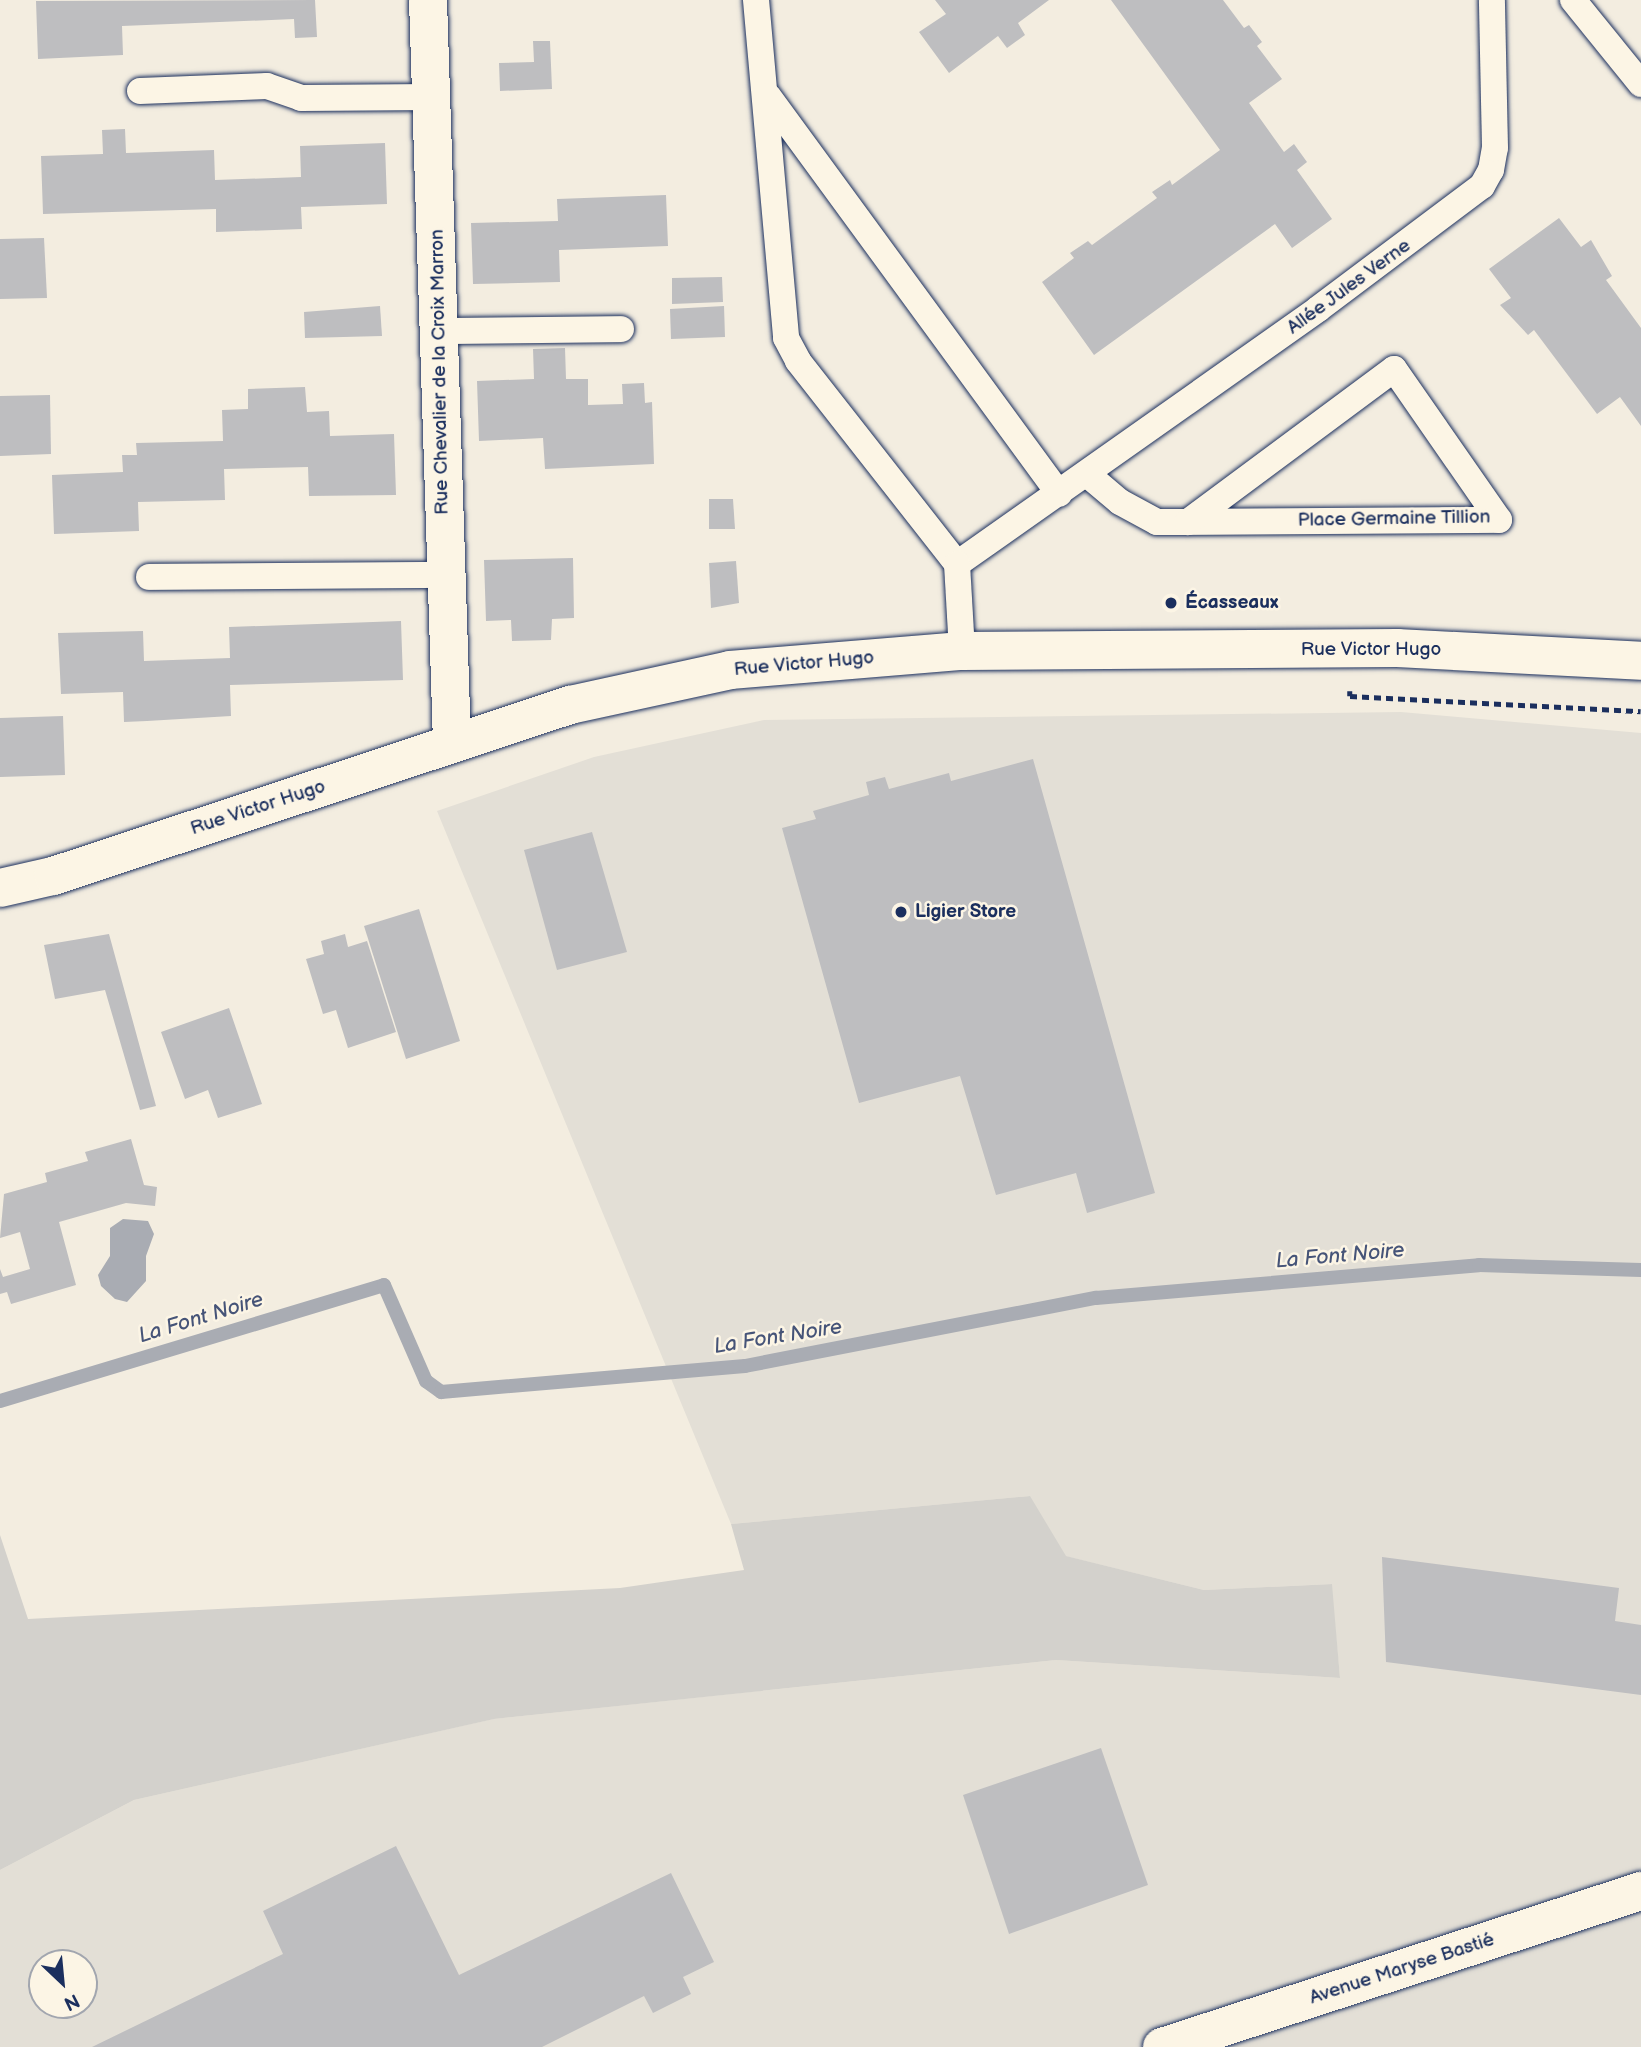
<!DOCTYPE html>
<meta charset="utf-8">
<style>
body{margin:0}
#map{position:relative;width:1641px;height:2047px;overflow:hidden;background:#f3ede0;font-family:"Balsamiq Sans",sans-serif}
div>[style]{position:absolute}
.built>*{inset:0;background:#e3dfd6}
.green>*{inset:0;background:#d3d1cc}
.water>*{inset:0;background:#a9acb3}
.stream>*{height:14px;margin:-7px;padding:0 7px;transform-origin:7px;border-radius:7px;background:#a9acb3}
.building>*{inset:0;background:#bebec0}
.path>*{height:4.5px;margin-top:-2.25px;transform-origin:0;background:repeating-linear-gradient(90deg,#1b2f5e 0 7px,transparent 0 12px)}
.roads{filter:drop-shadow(0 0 2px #1b2f5e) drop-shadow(0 0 2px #1b2f5e)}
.lane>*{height:26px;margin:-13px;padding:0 13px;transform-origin:13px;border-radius:13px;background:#fcf5e5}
.street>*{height:38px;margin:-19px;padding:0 19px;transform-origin:19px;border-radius:19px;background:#fcf5e5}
.secondary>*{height:38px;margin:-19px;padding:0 19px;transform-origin:19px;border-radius:19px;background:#fcf5e5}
.dots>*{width:19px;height:19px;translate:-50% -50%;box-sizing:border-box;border:4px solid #fcf5e5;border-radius:50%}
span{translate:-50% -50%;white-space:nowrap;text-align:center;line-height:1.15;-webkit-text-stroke:5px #fcf5e5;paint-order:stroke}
.street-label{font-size:19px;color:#1b2f5e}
.poi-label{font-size:19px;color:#1b2f5e;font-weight:700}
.left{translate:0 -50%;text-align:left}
.water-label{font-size:21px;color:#465478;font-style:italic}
.north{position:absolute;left:28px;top:1949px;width:70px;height:70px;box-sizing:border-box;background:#fcf5e5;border:2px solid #a2a6af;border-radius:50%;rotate:154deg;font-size:19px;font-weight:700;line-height:28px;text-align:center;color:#1b2f5e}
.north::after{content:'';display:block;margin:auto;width:24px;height:32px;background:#1b2f5e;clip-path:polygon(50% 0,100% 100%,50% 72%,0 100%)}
</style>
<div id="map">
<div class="built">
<div style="clip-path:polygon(evenodd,1401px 712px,1641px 733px,1641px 2047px,0 2047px,0 1870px,134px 1800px,493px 1719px,1056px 1660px,1340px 1678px,1331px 1584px,1204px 1590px,1065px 1556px,1029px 1496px,731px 1524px,437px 811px,594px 757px,764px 720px,1401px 712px,42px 1963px,84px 1963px,84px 2005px,42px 2005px,42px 1963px)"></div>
</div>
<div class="green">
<div style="clip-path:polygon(1030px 1496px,1066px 1556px,1204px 1590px,1332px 1584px,1340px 1678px,1056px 1660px,494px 1719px,134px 1800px,0 1870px,0 1535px,28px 1619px,620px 1588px,744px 1570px,731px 1524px)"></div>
</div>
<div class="water">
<div style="clip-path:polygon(123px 1219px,148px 1221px,154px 1234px,146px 1256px,146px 1281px,127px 1302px,115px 1299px,101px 1286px,98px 1275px,110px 1256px,110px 1228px)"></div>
</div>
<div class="stream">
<div style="left:0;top:1401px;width:401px;rotate:-16.8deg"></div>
<div style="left:384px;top:1285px;width:105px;rotate:66.4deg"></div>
<div style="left:426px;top:1381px;width:19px;rotate:36deg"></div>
<div style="left:441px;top:1392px;width:305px;rotate:-4.9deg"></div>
<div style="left:745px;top:1366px;width:358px;rotate:-11deg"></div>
<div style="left:1096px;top:1298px;width:384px;rotate:-4.9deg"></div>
<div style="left:1479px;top:1265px;width:162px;rotate:1.8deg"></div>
</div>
<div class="building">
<div style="clip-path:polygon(315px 0,317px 37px,295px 38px,294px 19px,122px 26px,123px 55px,38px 59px,36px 1px)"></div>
<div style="clip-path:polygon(935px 0,1049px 0,1018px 23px,1025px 35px,1007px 48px,998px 36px,949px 73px,919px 32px,946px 14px)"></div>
<div style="clip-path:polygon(1111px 0,1223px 0,1244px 28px,1249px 25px,1262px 42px,1257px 46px,1282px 79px,1249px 103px,1284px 152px,1294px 144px,1307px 162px,1297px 170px,1332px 219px,1292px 248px,1275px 224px,1094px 355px,1042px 282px,1074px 258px,1070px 253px,1088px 241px,1092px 245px,1157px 198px,1152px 192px,1170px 180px,1172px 185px,1220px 150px)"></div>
<div style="clip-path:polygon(533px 41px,550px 41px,552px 89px,500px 91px,499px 63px,534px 62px)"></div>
<div style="clip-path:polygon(125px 129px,126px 153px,214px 150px,215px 180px,301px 177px,300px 146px,385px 143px,387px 204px,301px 207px,302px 229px,216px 232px,216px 209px,43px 214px,41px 156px,103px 154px,102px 130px)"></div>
<div style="clip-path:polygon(666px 195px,668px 246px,559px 250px,560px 282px,473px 284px,471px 223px,558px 221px,557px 199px)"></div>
<div style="clip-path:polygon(1559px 218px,1581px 247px,1591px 240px,1612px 276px,1606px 280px,1641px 328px,1641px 426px,1620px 397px,1597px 414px,1534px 330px,1528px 335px,1500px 305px,1511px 298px,1489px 269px)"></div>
<div style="clip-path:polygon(44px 238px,47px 298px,0 299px,0 239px)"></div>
<div style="clip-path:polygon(722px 277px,723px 302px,672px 304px,672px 278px)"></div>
<div style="clip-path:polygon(380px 306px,382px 336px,305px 338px,304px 312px)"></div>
<div style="clip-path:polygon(724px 306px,725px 337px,671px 339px,670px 309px)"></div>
<div style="clip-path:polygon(565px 348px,566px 379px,588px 379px,588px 405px,623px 404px,622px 384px,644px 383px,645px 403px,652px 402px,654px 464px,545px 469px,543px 438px,479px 441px,477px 381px,534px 379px,533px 349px)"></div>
<div style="clip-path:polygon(305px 387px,307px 412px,329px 411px,330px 436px,394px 434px,396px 495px,309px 496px,308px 467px,224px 469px,225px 500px,138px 502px,139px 531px,54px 534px,52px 475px,123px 472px,122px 455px,137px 455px,136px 443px,223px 441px,222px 410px,248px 409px,248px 389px)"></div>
<div style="clip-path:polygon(50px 395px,51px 454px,0 456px,0 396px)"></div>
<div style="clip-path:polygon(709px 499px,733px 499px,735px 529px,709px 529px)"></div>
<div style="clip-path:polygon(573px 558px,574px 618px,552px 619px,551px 640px,512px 641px,511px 620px,486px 621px,484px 560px)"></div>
<div style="clip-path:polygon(736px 561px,739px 603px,711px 608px,709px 563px)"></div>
<div style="clip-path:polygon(401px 621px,403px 680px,230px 685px,231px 716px,147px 721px,124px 722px,123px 692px,61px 694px,58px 633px,143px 631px,144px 661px,230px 658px,229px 627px)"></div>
<div style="clip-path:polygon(63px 716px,65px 775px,0 777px,0 718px)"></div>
<div style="clip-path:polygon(1033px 759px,1155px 1193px,1087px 1213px,1076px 1173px,996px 1195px,960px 1076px,859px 1103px,782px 828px,816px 819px,813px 811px,869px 795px,866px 782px,885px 777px,889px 789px,949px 773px,951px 781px)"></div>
<div style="clip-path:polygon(592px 832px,627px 952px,557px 970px,524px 850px)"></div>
<div style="clip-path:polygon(419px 909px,460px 1041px,406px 1059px,364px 926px)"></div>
<div style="clip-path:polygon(109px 934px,156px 1106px,140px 1110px,105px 990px,55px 999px,44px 945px)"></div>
<div style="clip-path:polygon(345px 934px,348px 947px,367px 941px,396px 1032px,348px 1048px,336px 1010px,323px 1014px,306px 959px,324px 954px,321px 941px)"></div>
<div style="clip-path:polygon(229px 1008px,262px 1104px,218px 1118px,208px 1090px,185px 1099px,161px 1032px)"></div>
<div style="clip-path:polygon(131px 1139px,144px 1185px,157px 1187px,155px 1206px,126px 1203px,59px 1222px,76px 1285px,11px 1304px,7px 1292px,0 1294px,0 1269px,3px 1277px,30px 1269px,20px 1232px,0 1238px,4px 1194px,47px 1182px,45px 1173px,88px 1161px,85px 1152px)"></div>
<div style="clip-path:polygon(1382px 1557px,1619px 1588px,1615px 1621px,1641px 1625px,1641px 1695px,1386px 1662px)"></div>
<div style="clip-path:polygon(1101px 1748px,1148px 1885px,1009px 1934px,963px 1795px)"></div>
<div style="clip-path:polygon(396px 1846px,459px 1975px,671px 1873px,714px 1962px,683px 1977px,691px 1994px,653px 2013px,644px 1996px,542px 2047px,92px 2047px,283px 1954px,263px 1911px)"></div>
</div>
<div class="path">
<div style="left:1350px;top:691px;width:5px;rotate:90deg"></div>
<div style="left:1350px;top:696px;width:291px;rotate:3deg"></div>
</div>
<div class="roads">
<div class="lane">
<div style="left:756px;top:0;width:339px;rotate:84.9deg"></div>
<div style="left:786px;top:338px;width:26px;rotate:62deg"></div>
<div style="left:798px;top:361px;width:258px;rotate:51.9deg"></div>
<div style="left:1573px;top:0;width:108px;rotate:51deg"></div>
<div style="left:140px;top:91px;width:127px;rotate:-2.3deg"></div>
<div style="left:267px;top:86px;width:36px;rotate:19deg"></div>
<div style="left:301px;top:98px;width:132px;rotate:-0.4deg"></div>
<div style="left:768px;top:96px;width:493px;rotate:53.8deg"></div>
<div style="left:440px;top:331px;width:181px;rotate:-0.6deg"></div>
<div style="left:1088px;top:475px;width:42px;rotate:40.2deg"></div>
<div style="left:1120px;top:502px;width:42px;rotate:28.4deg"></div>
<div style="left:1157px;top:522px;width:31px"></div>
<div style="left:1188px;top:522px;width:311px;rotate:-0.4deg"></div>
<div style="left:1499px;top:520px;width:184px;rotate:-124.8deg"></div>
<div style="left:1394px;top:369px;width:257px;rotate:143.4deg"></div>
<div style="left:957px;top:564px;width:442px;rotate:-35.2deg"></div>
<div style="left:1318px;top:309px;width:205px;rotate:-36.9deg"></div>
<div style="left:1482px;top:186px;width:18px;rotate:-61deg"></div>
<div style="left:1491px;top:170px;width:22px;rotate:-80deg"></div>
<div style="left:1495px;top:148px;width:148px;rotate:-91.2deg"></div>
<div style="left:957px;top:564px;width:87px;rotate:86.7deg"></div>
<div style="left:149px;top:577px;width:295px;rotate:-0.4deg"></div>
</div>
<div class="street">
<div style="left:428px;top:0;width:744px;rotate:88.15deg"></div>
<div style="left:1162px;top:2047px;width:504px;rotate:-18.04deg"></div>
</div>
<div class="secondary">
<div style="left:0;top:888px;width:54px;rotate:-12.8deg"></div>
<div style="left:53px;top:876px;width:545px;rotate:-18.3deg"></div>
<div style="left:570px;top:705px;width:164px;rotate:-12.3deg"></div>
<div style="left:730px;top:670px;width:233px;rotate:-4.7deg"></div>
<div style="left:962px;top:651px;width:435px;rotate:-0.4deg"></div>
<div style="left:1397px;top:648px;width:244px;rotate:3deg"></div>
</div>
</div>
<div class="dots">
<div style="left:1171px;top:603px;background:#1b2f5e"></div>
<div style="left:901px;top:912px;background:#1b2f5e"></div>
</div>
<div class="street-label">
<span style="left:1349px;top:287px;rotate:-36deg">Allée Jules Verne</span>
<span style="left:440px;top:372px;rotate:-91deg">Rue Chevalier de la Croix Marron</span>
<span style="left:1394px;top:519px;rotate:-1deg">Place Germaine Tillion</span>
<span style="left:1371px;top:650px">Rue Victor Hugo</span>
<span style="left:804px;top:664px;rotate:-5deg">Rue Victor Hugo</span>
<span style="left:258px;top:808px;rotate:-18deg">Rue Victor Hugo</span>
<span style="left:1402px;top:1969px;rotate:-18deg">Avenue Maryse Bastié</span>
</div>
<div class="poi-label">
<span class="left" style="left:1185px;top:603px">Écasseaux</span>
<span class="left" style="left:915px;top:912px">Ligier Store</span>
</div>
<div class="water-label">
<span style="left:1340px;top:1256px;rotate:-5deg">La Font Noire</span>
<span style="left:201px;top:1318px;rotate:-17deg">La Font Noire</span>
<span style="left:778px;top:1337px;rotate:-9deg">La Font Noire</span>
</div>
<div class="north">N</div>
</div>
